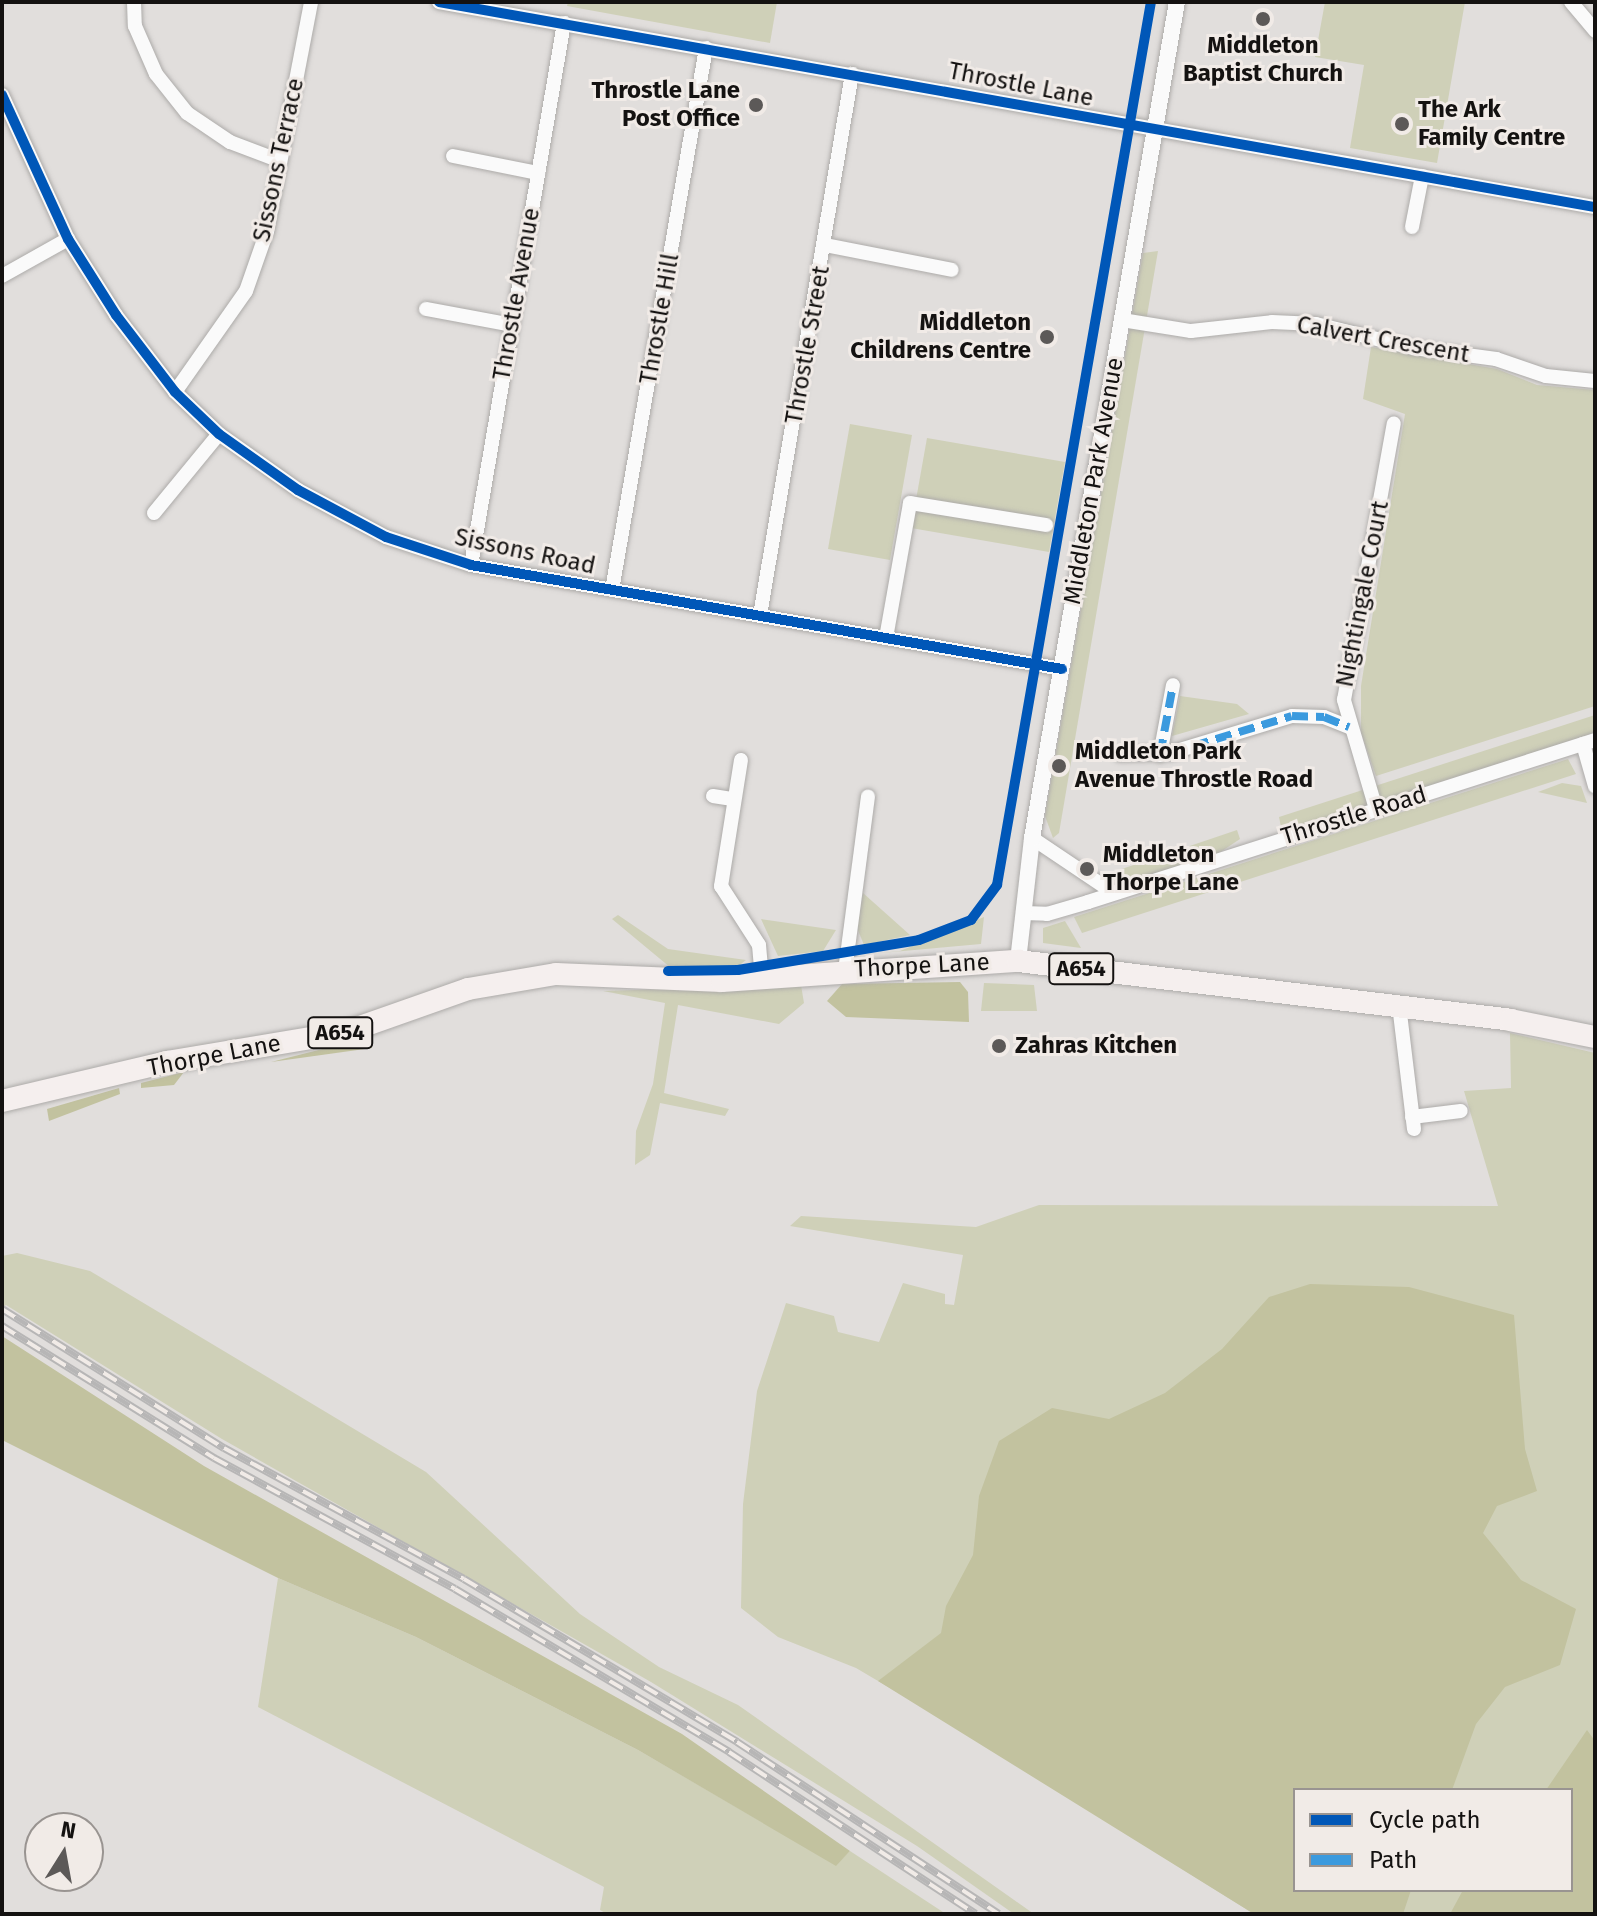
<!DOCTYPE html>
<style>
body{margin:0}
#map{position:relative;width:1597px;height:1916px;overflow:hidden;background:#e1dedc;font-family:"Fira Sans",sans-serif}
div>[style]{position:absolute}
.green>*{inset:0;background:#cfd0b8}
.forest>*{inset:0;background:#c2c29f}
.roads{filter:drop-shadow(0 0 2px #adaba9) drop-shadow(0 0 2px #adaba9)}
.minor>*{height:14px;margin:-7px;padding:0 7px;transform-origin:7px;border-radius:7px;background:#fafafa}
.tertiary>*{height:16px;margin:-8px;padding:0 8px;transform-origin:8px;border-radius:8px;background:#fafafa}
.primary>*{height:22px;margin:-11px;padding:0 11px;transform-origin:11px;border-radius:11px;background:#f5efee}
.rail>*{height:8px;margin-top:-4px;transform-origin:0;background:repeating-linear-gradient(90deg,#f1ebe7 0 15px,#b7b6b6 0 30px);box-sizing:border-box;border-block:2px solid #b7b6b6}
.quiet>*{height:8px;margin-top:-4px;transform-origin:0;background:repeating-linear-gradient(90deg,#3b9ade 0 16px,transparent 0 24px)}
.cycleway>*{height:10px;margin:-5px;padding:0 5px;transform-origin:5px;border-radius:5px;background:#0057b8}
.dots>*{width:22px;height:22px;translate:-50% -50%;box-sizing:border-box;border:4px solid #f1ebe7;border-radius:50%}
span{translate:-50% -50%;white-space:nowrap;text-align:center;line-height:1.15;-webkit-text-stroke:6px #f1ebe7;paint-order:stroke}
.shield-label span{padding:2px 6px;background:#f1ebe7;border:2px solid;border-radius:6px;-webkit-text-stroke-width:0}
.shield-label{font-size:22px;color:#141211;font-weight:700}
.poi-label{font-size:24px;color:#141211;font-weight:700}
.right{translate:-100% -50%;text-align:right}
.left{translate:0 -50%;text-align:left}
.street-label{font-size:24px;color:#141211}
.frame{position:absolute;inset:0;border:4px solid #141211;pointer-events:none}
.legend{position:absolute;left:1293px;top:1788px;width:280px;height:104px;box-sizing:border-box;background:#f1ebe7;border:2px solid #999491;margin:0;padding:10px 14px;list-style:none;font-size:24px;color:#141211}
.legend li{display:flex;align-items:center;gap:16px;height:40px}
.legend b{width:40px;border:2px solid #999491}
.north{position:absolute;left:24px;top:1812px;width:80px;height:80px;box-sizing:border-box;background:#f1ebe7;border:2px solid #999491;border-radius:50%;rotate:11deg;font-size:22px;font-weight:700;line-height:32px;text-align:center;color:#141211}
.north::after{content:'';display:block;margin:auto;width:28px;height:36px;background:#5c5958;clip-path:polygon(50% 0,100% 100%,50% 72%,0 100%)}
</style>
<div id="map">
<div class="green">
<div style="clip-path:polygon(568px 2px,777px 2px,770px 43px,567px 6px)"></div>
<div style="clip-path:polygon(1325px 2px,1465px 2px,1437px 163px,1350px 148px,1364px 65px,1315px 57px)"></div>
<div style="clip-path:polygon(1158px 251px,1059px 833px,1053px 838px,1045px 816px,1143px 253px)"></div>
<div style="clip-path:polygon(1371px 347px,1497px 369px,1537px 385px,1595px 390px,1595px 706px,1376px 776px,1361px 733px,1361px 686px,1405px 414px,1363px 399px)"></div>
<div style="clip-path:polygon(850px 424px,912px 435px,890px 560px,828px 549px)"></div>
<div style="clip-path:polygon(927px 438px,1065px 462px,1049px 552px,911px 528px)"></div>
<div style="clip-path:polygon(1180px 696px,1237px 704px,1249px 714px,1172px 736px)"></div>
<div style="clip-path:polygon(1595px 715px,1595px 733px,1300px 828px,1281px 827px,1279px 817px)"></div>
<div style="clip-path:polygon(1568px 759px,1576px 774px,1082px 933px,1074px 917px)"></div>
<div style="clip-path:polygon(1562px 783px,1581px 786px,1587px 803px,1538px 792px)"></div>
<div style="clip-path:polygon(1237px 830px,1240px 839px,1213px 857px,1124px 883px,1106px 879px,1104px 875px)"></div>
<div style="clip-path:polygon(863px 893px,910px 935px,864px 945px,857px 928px)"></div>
<div style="clip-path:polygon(618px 915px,668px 949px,746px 960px,737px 967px,707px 970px,671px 968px,612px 919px)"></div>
<div style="clip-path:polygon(984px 917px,981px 944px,870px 954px,900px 951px)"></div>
<div style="clip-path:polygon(761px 919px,836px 930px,823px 951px,778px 956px)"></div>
<div style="clip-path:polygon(1065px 921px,1081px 948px,1043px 943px,1043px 928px)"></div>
<div style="clip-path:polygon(984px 983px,1034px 985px,1037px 1011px,981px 1011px)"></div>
<div style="clip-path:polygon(801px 985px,804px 1003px,779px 1024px,678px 1005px,664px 1093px,729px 1109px,725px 1116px,660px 1103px,650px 1155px,635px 1165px,636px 1131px,653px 1084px,665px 1003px,603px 991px)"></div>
<div style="clip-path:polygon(evenodd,1510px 1033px,1595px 1053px,1595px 1914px,1254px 1914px,956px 1727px,856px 1668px,778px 1637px,741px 1608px,743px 1504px,757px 1391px,786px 1303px,834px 1316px,838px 1332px,879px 1342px,903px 1283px,945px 1294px,945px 1304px,954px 1305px,963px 1255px,790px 1226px,801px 1216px,976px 1227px,1039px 1205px,1498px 1206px,1464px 1091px,1511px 1088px,1510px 1033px,1295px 1790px,1571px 1790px,1571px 1890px,1295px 1890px,1295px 1790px)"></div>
<div style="clip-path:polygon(17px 1253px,90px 1271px,426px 1472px,580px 1614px,659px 1667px,738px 1705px,1034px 1914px,1014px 1914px,917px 1846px,651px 1682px,222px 1439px,6px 1305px,2px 1308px,2px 1256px)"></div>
<div style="clip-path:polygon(278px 1578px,416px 1637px,638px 1750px,836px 1865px,850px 1851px,946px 1914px,607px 1914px,600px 1910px,604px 1887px,258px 1707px)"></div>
</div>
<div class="forest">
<div style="clip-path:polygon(960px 982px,968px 992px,969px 1022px,846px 1017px,827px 1001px,842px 984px)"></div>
<div style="clip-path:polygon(370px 1037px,372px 1048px,271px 1062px)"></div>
<div style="clip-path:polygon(184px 1072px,174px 1085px,141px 1088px,141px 1083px)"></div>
<div style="clip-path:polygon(119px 1088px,120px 1094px,49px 1121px,47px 1109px)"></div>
<div style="clip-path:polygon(1310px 1284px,1409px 1287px,1514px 1315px,1525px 1449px,1537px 1491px,1497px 1506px,1483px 1533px,1521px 1580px,1576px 1609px,1560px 1665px,1505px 1687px,1476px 1724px,1452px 1790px,1295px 1790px,1295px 1890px,1411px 1890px,1403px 1914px,1254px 1914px,878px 1681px,941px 1633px,946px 1606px,973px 1555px,979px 1496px,999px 1441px,1052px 1408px,1109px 1419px,1165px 1393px,1222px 1349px,1269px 1297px)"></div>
<div style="clip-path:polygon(2px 1336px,204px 1466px,682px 1734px,850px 1851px,836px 1866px,638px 1750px,416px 1637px,278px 1578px,2px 1440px)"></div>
<div style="clip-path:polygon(1587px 1730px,1595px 1741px,1595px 1914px,1450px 1914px,1463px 1890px,1571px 1890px,1571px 1790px,1546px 1790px)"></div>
</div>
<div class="roads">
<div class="minor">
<div style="left:134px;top:2px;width:24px;rotate:88deg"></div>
<div style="left:135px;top:26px;width:52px;rotate:66.4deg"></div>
<div style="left:156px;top:74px;width:50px;rotate:51.5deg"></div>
<div style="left:187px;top:113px;width:52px;rotate:34deg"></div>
<div style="left:230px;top:142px;width:53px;rotate:20.8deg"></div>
<div style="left:439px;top:2px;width:1174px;rotate:10.06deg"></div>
<div style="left:1571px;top:2px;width:38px;rotate:50deg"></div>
<div style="left:2px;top:95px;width:158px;rotate:65.4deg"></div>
<div style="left:68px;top:239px;width:90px;rotate:57.7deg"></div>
<div style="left:116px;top:315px;width:97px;rotate:52.5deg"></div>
<div style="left:175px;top:392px;width:61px;rotate:43.7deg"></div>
<div style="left:219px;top:434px;width:97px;rotate:35.3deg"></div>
<div style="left:298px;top:490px;width:100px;rotate:28.1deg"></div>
<div style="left:386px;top:537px;width:89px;rotate:18.2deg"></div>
<div style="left:471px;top:565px;width:600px;rotate:9.98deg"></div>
<div style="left:453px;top:156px;width:87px;rotate:11.3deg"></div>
<div style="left:1412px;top:227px;width:52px;rotate:-78.9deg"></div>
<div style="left:825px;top:245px;width:129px;rotate:11.1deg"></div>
<div style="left:2px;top:276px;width:76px;rotate:-29.3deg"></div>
<div style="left:426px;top:309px;width:87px;rotate:10.5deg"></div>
<div style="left:1122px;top:320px;width:70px;rotate:9.1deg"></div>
<div style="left:1191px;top:331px;width:81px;rotate:-6.3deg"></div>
<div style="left:1272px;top:322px;width:44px;rotate:2.6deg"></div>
<div style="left:1316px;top:324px;width:101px;rotate:13.8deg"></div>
<div style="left:1414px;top:348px;width:83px;rotate:7.6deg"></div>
<div style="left:1496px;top:359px;width:53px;rotate:18.8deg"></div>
<div style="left:1546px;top:376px;width:49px;rotate:5.8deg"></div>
<div style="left:175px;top:392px;width:123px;rotate:-54.9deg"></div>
<div style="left:246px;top:291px;width:64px;rotate:-70.7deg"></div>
<div style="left:267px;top:231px;width:233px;rotate:-79.1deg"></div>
<div style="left:154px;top:513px;width:102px;rotate:-50.6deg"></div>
<div style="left:471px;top:565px;width:550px;rotate:-80.26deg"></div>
<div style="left:612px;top:590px;width:550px;rotate:-80.16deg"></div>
<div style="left:760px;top:615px;width:549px;rotate:-80.35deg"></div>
<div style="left:886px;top:638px;width:137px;rotate:-79.9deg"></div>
<div style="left:910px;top:503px;width:138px;rotate:9.2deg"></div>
<div style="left:1583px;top:744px;width:44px;rotate:74.1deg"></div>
<div style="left:1120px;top:754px;width:50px;rotate:-1.1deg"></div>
<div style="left:1170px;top:753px;width:127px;rotate:-16.9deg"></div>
<div style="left:1292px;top:716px;width:32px;rotate:2deg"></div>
<div style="left:1324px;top:717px;width:27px;rotate:22deg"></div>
<div style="left:1160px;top:755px;width:71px;rotate:-79.5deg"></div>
<div style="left:741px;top:760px;width:128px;rotate:99deg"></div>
<div style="left:721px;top:886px;width:70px;rotate:57.2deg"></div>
<div style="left:759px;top:945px;width:33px;rotate:85deg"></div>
<div style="left:713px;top:796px;width:20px;rotate:9deg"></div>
<div style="left:1376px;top:809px;width:114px;rotate:-106.4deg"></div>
<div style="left:1344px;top:700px;width:281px;rotate:-79.8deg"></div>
<div style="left:1032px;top:838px;width:99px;rotate:33.9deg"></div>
<div style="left:1023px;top:913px;width:24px;rotate:2deg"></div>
<div style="left:1047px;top:914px;width:43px;rotate:-16.3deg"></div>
<div style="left:1088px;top:902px;width:532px;rotate:-17.72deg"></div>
<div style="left:845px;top:971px;width:176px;rotate:-82.5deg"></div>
<div style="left:1399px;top:1005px;width:125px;rotate:83.1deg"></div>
<div style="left:1412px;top:1117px;width:49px;rotate:-7deg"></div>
</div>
<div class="tertiary">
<div style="left:1018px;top:961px;width:124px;rotate:-83.5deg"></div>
<div style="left:1032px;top:838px;width:848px;rotate:-80.16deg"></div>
</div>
<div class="primary">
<div style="left:2px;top:1101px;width:170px;rotate:-13.3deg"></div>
<div style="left:167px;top:1062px;width:181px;rotate:-9.5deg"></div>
<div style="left:346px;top:1032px;width:129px;rotate:-19.4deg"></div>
<div style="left:468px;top:989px;width:89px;rotate:-9.7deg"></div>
<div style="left:556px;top:974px;width:166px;rotate:2.4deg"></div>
<div style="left:722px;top:981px;width:297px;rotate:-3.9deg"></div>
<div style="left:1018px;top:961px;width:496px;rotate:6.8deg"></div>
<div style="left:1510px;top:1020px;width:87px;rotate:11.3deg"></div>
</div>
</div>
<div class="rail">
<div style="left:2px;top:1309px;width:262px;rotate:32.1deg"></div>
<div style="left:224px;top:1448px;width:273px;rotate:28.6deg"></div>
<div style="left:464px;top:1579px;width:318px;rotate:30.8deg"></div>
<div style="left:737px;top:1742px;width:313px;rotate:33.3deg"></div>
<div style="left:2px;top:1326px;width:250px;rotate:31.9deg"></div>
<div style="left:214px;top:1458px;width:274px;rotate:28.5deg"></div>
<div style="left:455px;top:1589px;width:319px;rotate:30.7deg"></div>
<div style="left:729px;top:1752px;width:295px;rotate:33.3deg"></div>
</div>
<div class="quiet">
<div style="left:1120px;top:754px;width:50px;rotate:-1.1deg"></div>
<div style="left:1170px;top:753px;width:127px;rotate:-16.9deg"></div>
<div style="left:1292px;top:716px;width:32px;rotate:2deg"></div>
<div style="left:1324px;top:717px;width:27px;rotate:22deg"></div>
<div style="left:1160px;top:755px;width:71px;rotate:-79.5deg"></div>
</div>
<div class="cycleway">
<div style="left:439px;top:2px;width:1174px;rotate:10.06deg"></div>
<div style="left:2px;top:95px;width:158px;rotate:65.4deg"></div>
<div style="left:68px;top:239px;width:90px;rotate:57.7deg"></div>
<div style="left:116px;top:315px;width:97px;rotate:52.5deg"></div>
<div style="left:175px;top:392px;width:61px;rotate:43.7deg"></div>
<div style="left:219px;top:434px;width:97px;rotate:35.3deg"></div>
<div style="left:298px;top:490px;width:100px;rotate:28.1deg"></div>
<div style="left:386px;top:537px;width:89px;rotate:18.2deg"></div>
<div style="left:471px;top:565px;width:600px;rotate:9.98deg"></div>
<div style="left:668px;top:971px;width:70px;rotate:-0.8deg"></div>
<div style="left:738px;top:970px;width:183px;rotate:-9.4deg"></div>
<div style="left:919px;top:940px;width:56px;rotate:-21deg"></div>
<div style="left:971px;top:920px;width:44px;rotate:-53.4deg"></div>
<div style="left:997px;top:885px;width:896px;rotate:-80.11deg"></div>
</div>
<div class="dots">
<div style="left:1263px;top:19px;background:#5c5958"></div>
<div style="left:756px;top:105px;background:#5c5958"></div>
<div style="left:1402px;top:124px;background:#5c5958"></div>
<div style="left:1047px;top:337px;background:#5c5958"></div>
<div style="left:1059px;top:766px;background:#5c5958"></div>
<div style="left:1087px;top:869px;background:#5c5958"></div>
<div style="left:999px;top:1046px;background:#5c5958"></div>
</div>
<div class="shield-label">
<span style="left:1081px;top:969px">A654</span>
<span style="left:340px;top:1033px">A654</span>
</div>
<div class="poi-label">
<span style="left:1263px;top:60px">Middleton<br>Baptist Church</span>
<span class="right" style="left:740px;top:105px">Throstle Lane<br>Post Office</span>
<span class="left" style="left:1418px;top:124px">The Ark<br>Family Centre</span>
<span class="right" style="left:1031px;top:337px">Middleton<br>Childrens Centre</span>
<span class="left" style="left:1075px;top:766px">Middleton Park<br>Avenue Throstle Road</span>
<span class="left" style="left:1103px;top:869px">Middleton<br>Thorpe Lane</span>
<span class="left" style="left:1015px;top:1046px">Zahras Kitchen</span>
</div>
<div class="street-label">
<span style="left:1021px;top:85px;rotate:11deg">Throstle Lane</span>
<span style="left:279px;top:160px;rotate:-78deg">Sissons Terrace</span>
<span style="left:517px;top:294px;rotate:-80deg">Throstle Avenue</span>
<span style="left:660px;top:319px;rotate:-80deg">Throstle Hill</span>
<span style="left:1383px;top:340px;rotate:10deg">Calvert Crescent</span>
<span style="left:808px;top:345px;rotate:-80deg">Throstle Street</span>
<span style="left:1094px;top:481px;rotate:-80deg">Middleton Park Avenue</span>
<span style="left:525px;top:552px;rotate:12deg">Sissons Road</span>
<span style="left:1363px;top:594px;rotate:-79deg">Nightingale Court</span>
<span style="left:1354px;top:816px;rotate:-17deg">Throstle Road</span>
<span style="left:922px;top:966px;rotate:-3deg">Thorpe Lane</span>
<span style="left:214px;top:1056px;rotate:-11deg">Thorpe Lane</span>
</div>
<div class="frame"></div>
<ul class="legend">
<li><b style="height:10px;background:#0057b8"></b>Cycle path</li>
<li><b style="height:10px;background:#3b9ade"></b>Path</li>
</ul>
<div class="north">N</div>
</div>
